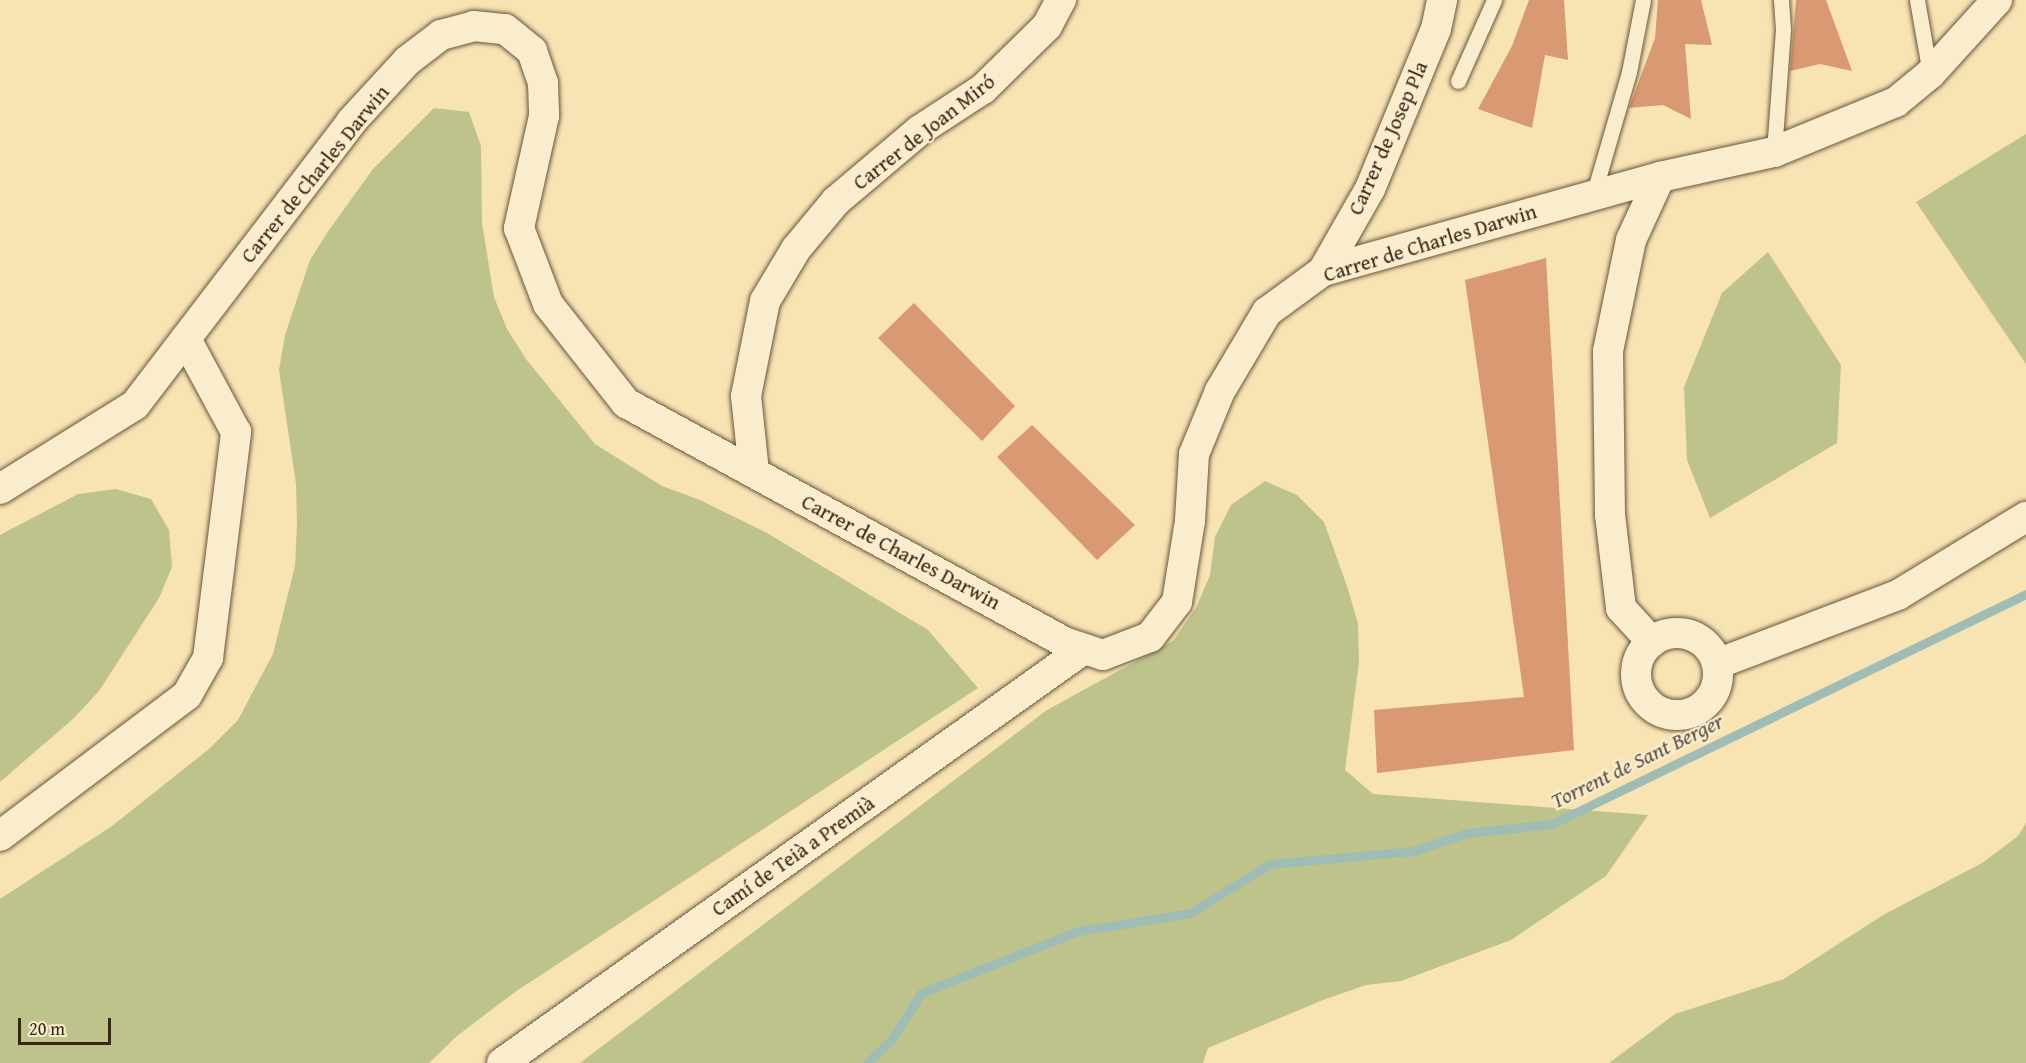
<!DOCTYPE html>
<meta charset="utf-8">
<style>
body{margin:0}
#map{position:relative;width:2026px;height:1063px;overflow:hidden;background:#f8e3b3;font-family:"Gentium Book Plus",serif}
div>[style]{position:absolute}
.green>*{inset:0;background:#bec38c}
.stream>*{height:9px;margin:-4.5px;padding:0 4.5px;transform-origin:4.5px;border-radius:4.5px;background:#9fbdb4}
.building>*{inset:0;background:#d99972}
.roads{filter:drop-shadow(0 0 2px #69553e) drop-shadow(0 0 2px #69553e)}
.lane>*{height:15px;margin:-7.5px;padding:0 7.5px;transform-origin:7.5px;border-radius:7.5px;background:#faedce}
.street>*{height:30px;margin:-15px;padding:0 15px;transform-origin:15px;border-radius:15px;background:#faedce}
.street>.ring{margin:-15px;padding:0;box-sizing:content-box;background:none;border:30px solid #faedce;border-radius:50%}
span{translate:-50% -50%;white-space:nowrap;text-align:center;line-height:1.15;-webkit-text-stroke:4.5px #faedce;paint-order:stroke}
.street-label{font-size:21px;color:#392617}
.water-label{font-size:22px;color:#585346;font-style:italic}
.scale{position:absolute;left:18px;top:1018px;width:93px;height:27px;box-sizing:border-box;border:3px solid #392617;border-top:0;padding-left:8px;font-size:18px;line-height:21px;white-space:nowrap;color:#392617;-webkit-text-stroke:4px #faedce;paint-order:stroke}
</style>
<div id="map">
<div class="green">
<div style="clip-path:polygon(434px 108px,469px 112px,481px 146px,482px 223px,494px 297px,507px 329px,526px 359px,595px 444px,662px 486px,700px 500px,767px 533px,928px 630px,978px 688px,515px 992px,457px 1036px,429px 1063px,0 1063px,0 899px,112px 826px,209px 749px,238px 720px,273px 654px,295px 566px,297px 526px,296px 484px,279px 370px,285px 335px,310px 260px,329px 230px,373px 169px)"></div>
<div style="clip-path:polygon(2026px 134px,2026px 364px,1916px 202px)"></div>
<div style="clip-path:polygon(1768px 252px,1841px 365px,1837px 443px,1710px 518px,1687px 460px,1684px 387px,1722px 293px)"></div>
<div style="clip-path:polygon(1265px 481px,1297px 495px,1324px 522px,1348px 589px,1358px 624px,1359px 662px,1345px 770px,1373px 794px,1648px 815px,1606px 876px,1511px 940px,1401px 981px,1366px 985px,1323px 1000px,1208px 1048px,1203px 1063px,580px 1063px,1047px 710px,1173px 641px,1196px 608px,1210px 575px,1215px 537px,1231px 505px)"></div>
<div style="clip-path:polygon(116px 489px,151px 499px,169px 530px,172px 567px,159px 598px,99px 691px,74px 718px,0 782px,0 535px,78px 494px)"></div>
<div style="clip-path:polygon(2026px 823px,2026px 1063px,1609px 1063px,1675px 1014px,1784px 979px,1883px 915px,1982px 863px,2018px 836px)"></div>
</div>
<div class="stream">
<div style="left:867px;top:1063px;width:33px;rotate:-44deg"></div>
<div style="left:891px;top:1040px;width:56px;rotate:-57.4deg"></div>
<div style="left:921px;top:993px;width:169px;rotate:-21.5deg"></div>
<div style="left:1078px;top:931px;width:113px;rotate:-9.1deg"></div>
<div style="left:1190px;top:913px;width:94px;rotate:-31.5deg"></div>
<div style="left:1270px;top:864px;width:145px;rotate:-5.2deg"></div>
<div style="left:1414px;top:851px;width:56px;rotate:-18.8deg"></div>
<div style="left:1467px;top:833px;width:85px;rotate:-6deg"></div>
<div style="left:1552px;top:824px;width:527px;rotate:-25.88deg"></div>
</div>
<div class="building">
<div style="clip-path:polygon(1529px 0,1564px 0,1568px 60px,1545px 55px,1532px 128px,1478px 109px,1512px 46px)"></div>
<div style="clip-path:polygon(1658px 0,1701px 0,1712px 45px,1685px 44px,1691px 119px,1663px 105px,1629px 108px,1655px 38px)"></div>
<div style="clip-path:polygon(1796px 0,1826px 0,1852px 71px,1820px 64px,1790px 71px)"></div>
<div style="clip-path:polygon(1546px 258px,1574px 750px,1377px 773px,1374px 710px,1524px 697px,1465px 280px)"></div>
<div style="clip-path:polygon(914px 303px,1015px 406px,982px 441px,878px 338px)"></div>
<div style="clip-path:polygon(1032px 425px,1135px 525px,1097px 560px,997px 457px)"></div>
</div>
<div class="roads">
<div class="lane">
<div style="left:1917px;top:0;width:75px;rotate:80deg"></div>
<div style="left:1458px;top:81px;width:89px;rotate:-66deg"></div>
<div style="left:1774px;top:152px;width:123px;rotate:-85.8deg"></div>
<div style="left:1783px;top:29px;width:29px;rotate:-94deg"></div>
<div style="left:1593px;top:196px;width:129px;rotate:-73.8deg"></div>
<div style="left:1629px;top:72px;width:73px;rotate:-79deg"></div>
</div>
<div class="street">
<div style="left:1323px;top:271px;width:95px;rotate:-60.2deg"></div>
<div style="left:1370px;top:189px;width:173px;rotate:-67.6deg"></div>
<div style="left:1436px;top:29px;width:30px;rotate:-78deg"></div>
<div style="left:754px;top:472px;width:76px;rotate:-96deg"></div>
<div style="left:746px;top:396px;width:97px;rotate:-78.7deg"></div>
<div style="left:765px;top:301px;width:61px;rotate:-59.2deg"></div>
<div style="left:796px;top:249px;width:62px;rotate:-50.2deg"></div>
<div style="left:836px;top:201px;width:110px;rotate:-40.2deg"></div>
<div style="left:920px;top:130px;width:75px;rotate:-33.1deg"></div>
<div style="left:983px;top:89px;width:90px;rotate:-44.5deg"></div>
<div style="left:1047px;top:26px;width:30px;rotate:-62deg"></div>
<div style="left:0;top:489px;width:159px;rotate:-31.9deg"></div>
<div style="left:135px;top:405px;width:356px;rotate:-52.6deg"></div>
<div style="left:351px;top:122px;width:83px;rotate:-47.4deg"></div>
<div style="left:407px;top:61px;width:43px;rotate:-37.4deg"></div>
<div style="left:441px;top:35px;width:34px;rotate:-15deg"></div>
<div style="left:474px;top:26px;width:31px;rotate:6deg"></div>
<div style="left:505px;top:29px;width:35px;rotate:39deg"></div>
<div style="left:532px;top:51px;width:34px;rotate:71deg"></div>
<div style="left:543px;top:83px;width:33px;rotate:88deg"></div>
<div style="left:544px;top:116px;width:115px;rotate:102.6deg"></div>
<div style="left:519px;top:228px;width:81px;rotate:69.1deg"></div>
<div style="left:548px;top:304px;width:126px;rotate:51.8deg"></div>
<div style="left:626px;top:403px;width:499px;rotate:28.6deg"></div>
<div style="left:1064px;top:642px;width:41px;rotate:18.4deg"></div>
<div style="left:1103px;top:655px;width:50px;rotate:-21deg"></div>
<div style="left:1150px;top:637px;width:44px;rotate:-52.4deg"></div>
<div style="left:1177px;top:602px;width:82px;rotate:-80.9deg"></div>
<div style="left:1190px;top:521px;width:67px;rotate:-86.6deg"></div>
<div style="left:1194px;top:454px;width:68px;rotate:-67.6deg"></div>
<div style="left:1220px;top:391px;width:92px;rotate:-59.3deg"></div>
<div style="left:1267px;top:312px;width:69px;rotate:-36.2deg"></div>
<div style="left:1323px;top:271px;width:350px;rotate:-15.6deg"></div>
<div style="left:1660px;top:177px;width:117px;rotate:-12.4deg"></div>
<div style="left:1774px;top:152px;width:132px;rotate:-22.3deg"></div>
<div style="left:1896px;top:102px;width:44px;rotate:-39.5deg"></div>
<div style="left:1930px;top:74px;width:100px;rotate:-47.8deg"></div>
<div class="ring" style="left:1636px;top:633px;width:52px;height:52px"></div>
<div style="left:1652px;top:642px;width:46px;rotate:-132.4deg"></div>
<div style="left:1621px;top:608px;width:94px;rotate:-96.7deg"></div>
<div style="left:1610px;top:515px;width:164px;rotate:-90.7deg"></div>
<div style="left:1608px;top:351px;width:113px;rotate:-78.3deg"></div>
<div style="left:1631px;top:240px;width:69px;rotate:-65.3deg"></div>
<div style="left:1717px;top:664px;width:194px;rotate:-20.9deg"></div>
<div style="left:1898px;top:595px;width:150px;rotate:-31.4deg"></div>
<div style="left:0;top:836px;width:234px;rotate:-37deg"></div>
<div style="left:187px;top:695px;width:43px;rotate:-60.4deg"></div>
<div style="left:208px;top:658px;width:228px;rotate:-82.9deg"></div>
<div style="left:236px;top:432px;width:106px;rotate:-118.3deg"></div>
<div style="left:502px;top:1063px;width:714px;rotate:-35.43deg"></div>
</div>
</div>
<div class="street-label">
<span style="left:924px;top:132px;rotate:-38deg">Carrer de Joan Miró</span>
<span style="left:1388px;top:138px;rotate:-66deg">Carrer de Josep Pla</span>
<span style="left:315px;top:174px;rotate:-51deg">Carrer de Charles Darwin</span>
<span style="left:1430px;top:243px;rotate:-17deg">Carrer de Charles Darwin</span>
<span style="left:901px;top:552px;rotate:28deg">Carrer de Charles Darwin</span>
<span style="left:793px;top:856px;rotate:-35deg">Camí de Teià a Premià</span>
</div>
<div class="water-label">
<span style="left:1637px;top:761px;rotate:-26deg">Torrent de Sant Berger</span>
</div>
<div class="scale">20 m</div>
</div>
